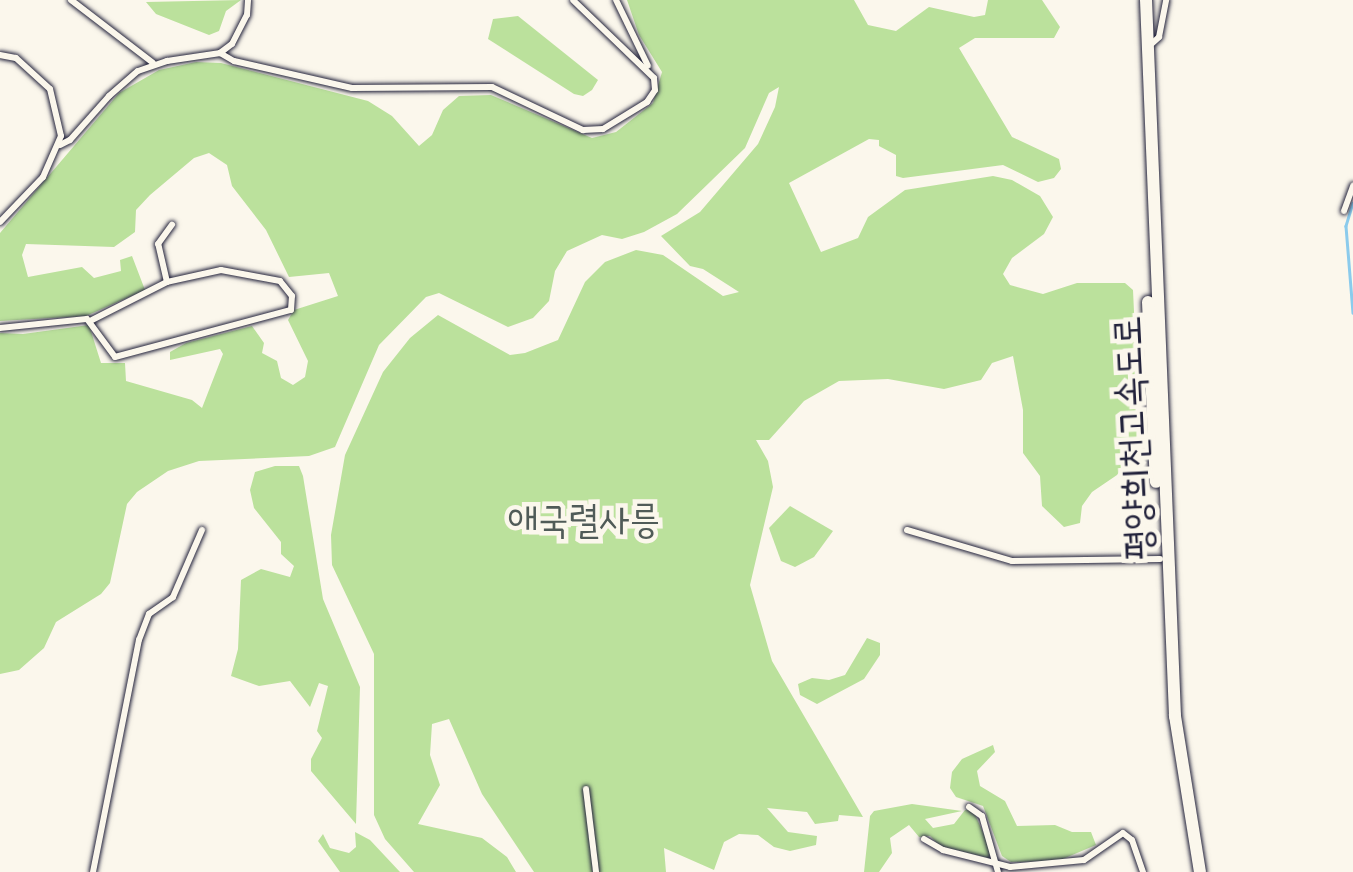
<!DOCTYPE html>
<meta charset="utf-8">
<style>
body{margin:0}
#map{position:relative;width:1353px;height:872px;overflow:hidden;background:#fbf7ec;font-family:"Patrick Hand","Poor Story",sans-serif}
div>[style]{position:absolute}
.green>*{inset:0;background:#bbe19c}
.stream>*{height:2.5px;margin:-1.25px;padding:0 1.25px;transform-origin:1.25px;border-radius:1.25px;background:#8bcbec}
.roads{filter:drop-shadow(0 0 2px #22223b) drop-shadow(0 0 2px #22223b)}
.street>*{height:6px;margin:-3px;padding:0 3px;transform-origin:3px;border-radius:3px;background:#fbf7ec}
.highway>*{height:12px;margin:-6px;padding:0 6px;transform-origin:6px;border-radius:6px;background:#fbf7ec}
span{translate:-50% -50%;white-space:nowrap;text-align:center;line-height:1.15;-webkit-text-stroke:9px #fbf7ec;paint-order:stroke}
.street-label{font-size:38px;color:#22223b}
.park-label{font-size:38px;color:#505b58}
</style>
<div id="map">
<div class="green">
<div style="clip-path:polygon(241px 0,226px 11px,219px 31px,209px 35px,156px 14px,146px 2px)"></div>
<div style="clip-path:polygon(627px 0,854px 0,868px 25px,896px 31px,929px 7px,974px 17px,985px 15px,988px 0,1042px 0,1060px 27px,1054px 38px,975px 38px,959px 48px,1012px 137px,1059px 159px,1061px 169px,1054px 178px,1038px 182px,1003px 165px,903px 178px,896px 176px,896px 155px,879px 146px,879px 140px,869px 139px,789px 183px,821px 252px,858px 238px,868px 217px,905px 190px,993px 176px,1012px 180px,1040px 196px,1053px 217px,1044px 234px,1012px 258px,1003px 274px,1010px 285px,1043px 294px,1077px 283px,1125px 283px,1133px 290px,1140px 441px,1117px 475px,1092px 492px,1082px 506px,1080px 523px,1064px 527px,1042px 506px,1040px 476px,1023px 453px,1023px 410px,1013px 356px,992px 363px,981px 380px,944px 389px,888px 379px,839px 381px,804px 401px,769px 440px,756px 440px,768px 461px,773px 487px,750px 585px,772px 661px,863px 817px,839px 815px,838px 821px,815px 824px,807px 812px,767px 808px,788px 832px,817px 836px,816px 845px,790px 851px,774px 847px,758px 835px,739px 834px,724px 842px,714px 870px,664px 848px,666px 872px,534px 872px,482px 794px,449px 719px,432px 724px,430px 755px,440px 785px,418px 824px,482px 838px,507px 857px,516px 872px,414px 872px,385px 839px,374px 815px,374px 654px,332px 565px,331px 535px,345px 455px,383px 372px,410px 338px,438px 315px,510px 355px,525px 353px,558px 340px,585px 282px,605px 262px,636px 250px,663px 255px,723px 296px,739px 292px,703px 269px,690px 266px,661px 236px,700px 212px,758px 144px,775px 107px,779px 87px,769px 93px,745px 148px,677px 214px,644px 232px,622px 239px,602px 235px,567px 251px,555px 271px,549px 301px,533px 318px,508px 327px,439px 293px,426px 297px,379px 345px,335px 447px,309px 456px,199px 461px,168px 471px,137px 492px,127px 504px,110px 583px,101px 594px,56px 622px,44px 648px,19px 670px,0 674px,0 333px,23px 334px,89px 325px,101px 363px,125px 363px,126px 381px,192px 400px,202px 408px,223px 354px,220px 349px,170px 360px,170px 352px,186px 343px,252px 326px,264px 343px,262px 353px,277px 361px,281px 378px,293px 385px,305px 377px,308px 361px,288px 320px,294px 310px,338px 296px,329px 273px,289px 277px,266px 230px,232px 186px,227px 165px,209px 153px,194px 158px,150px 195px,136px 210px,135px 232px,114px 247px,26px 244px,22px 255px,28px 277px,82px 267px,94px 278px,121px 271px,120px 260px,132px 256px,145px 290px,86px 316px,0 321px,0 233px,119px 93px,159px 70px,196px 62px,221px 63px,368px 101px,392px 116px,419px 146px,432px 135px,443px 110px,459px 96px,491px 95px,592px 138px,616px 132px,653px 103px,662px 72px,639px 35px)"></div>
<div style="clip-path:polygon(518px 16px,598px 80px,592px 90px,583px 96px,574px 94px,488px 39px,493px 19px)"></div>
<div style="clip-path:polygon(275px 466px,299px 466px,303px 476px,323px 599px,360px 687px,356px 824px,311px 771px,311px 759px,322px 738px,317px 731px,328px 686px,319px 683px,310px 707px,290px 681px,259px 686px,231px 676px,238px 649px,241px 580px,261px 569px,290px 577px,294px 566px,281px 554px,281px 542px,254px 508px,250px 490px,255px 472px)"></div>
<div style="clip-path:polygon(790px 506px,833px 531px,814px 557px,795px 567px,781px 561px,769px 528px)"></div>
<div style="clip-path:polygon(867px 638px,880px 643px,880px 655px,864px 679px,817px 704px,800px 695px,798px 684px,812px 678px,829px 680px,845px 675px)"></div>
<div style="clip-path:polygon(993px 745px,995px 752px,977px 771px,980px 786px,1005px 801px,1017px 826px,1055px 825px,1072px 832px,1091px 832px,1096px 845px,1058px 861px,1011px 862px,1002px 856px,983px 806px,956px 797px,950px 788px,952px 772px,962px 759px)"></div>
<div style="clip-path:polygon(912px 804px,962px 811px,925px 819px,933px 828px,954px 824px,965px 810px,973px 810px,991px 850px,989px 858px,940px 846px,930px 836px,919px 837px,909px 825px,890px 838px,892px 853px,879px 872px,864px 872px,870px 816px,874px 811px)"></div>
<div style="clip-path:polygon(355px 832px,370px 840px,400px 872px,340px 872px,318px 841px,323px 834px,330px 848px,349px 853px,356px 847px)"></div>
</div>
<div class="stream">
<div style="left:1353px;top:203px;width:24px;rotate:107deg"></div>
<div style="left:1346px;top:226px;width:87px;rotate:85.4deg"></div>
</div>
<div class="roads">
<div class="street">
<div style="left:71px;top:0;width:103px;rotate:37.5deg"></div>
<div style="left:616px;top:0;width:73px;rotate:64.1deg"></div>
<div style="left:1148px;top:47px;width:15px;rotate:-42deg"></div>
<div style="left:1159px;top:37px;width:38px;rotate:-79deg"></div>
<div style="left:220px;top:53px;width:16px;rotate:30deg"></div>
<div style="left:234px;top:61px;width:121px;rotate:12.9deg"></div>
<div style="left:352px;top:88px;width:140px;rotate:-0.4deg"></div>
<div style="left:492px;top:87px;width:101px;rotate:25.3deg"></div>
<div style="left:583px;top:130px;width:20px;rotate:-3deg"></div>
<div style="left:603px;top:129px;width:52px;rotate:-31.5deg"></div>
<div style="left:647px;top:102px;width:14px;rotate:-56deg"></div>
<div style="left:655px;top:90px;width:12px;rotate:-95deg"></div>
<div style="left:654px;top:78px;width:112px;rotate:-136.1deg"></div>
<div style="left:0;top:55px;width:16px;rotate:11deg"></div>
<div style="left:16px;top:58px;width:46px;rotate:42.4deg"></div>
<div style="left:50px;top:89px;width:48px;rotate:76.8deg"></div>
<div style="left:61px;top:136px;width:45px;rotate:113.7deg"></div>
<div style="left:43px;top:177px;width:62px;rotate:133.7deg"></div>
<div style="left:60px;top:145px;width:11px;rotate:-27deg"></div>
<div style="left:70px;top:140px;width:59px;rotate:-48.4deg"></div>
<div style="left:109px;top:96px;width:38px;rotate:-41deg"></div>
<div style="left:138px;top:71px;width:31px;rotate:-19deg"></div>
<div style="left:167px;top:61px;width:54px;rotate:-8.6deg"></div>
<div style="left:220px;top:53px;width:15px;rotate:-37deg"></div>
<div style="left:232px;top:44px;width:33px;rotate:-63deg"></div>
<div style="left:247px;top:15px;width:15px;rotate:-86deg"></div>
<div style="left:1344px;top:211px;width:27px;rotate:-70deg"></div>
<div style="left:92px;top:320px;width:84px;rotate:-26.9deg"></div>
<div style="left:0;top:328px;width:87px;rotate:-5.9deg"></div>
<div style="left:87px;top:319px;width:47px;rotate:53.6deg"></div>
<div style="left:115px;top:357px;width:182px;rotate:-15deg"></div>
<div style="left:291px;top:310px;width:14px;rotate:-86deg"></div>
<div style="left:292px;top:296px;width:19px;rotate:-129deg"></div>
<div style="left:280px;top:281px;width:60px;rotate:-169.4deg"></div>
<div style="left:221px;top:270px;width:55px;rotate:167.5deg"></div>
<div style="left:167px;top:282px;width:39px;rotate:-103deg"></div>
<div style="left:158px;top:244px;width:24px;rotate:-54deg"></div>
<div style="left:907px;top:530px;width:109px;rotate:16.4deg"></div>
<div style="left:1012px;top:561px;width:148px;rotate:-0.8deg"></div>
<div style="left:586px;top:789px;width:84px;rotate:83.1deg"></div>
<div style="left:969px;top:807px;width:16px;rotate:35deg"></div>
<div style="left:982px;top:816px;width:58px;rotate:74.1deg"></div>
<div style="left:924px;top:839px;width:22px;rotate:30deg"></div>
<div style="left:943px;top:850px;width:69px;rotate:14.2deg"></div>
<div style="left:1010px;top:867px;width:74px;rotate:-5.4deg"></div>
<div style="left:1084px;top:860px;width:47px;rotate:-34.7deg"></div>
<div style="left:1123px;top:833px;width:11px;rotate:38deg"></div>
<div style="left:1132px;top:840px;width:34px;rotate:71deg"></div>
<div style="left:93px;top:872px;width:237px;rotate:-78.8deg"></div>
<div style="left:139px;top:640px;width:28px;rotate:-69deg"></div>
<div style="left:149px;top:614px;width:29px;rotate:-35deg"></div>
<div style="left:173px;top:597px;width:73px;rotate:-66.6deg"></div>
</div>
<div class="highway">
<div style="left:1146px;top:0;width:717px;rotate:87.68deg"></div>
<div style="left:1175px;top:716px;width:158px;rotate:80.9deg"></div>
<div style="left:1148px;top:302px;width:180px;rotate:87.5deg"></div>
</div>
</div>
<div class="street-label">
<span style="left:1132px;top:438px;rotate:-93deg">평양희천고속도로</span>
</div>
<div class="park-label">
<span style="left:584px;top:519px">애국렬사릉</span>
</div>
</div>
